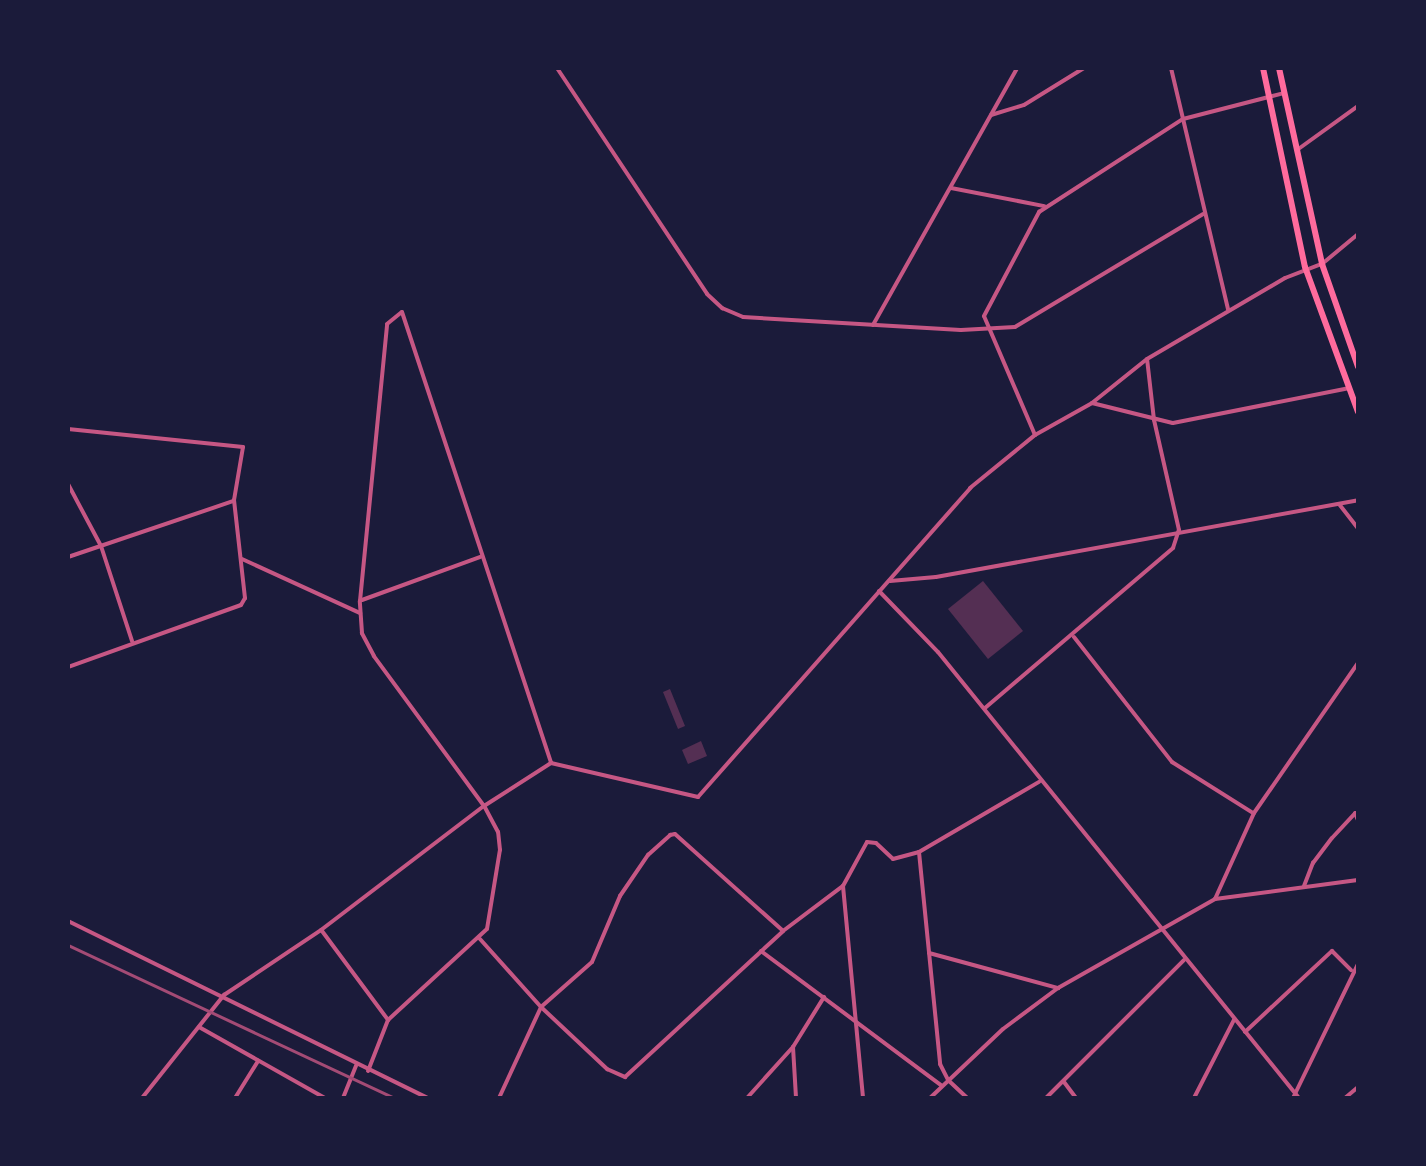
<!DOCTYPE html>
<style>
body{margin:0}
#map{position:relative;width:1426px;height:1166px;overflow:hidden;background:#1b1b3a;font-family:Inter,sans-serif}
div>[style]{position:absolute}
.building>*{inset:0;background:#542f53}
.minor>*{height:4px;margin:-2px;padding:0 2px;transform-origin:2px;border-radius:2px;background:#c65784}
.secondary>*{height:6px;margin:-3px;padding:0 3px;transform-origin:3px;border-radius:3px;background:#ff6b9d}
.rail>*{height:2.5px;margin:-1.25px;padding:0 1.25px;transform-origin:1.25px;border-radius:1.25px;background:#a44b75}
span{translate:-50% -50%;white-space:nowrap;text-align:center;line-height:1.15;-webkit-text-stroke:10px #1b1b3a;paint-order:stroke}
.frame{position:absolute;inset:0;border:70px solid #1b1b3a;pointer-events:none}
</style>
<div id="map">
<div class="building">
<div style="clip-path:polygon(983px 581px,1023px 631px,988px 659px,948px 609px)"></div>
<div style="clip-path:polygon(670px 689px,685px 726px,678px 729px,663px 692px)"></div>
<div style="clip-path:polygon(701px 741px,707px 756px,688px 764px,682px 750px)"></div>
</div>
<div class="minor">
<div style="left:557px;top:68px;width:271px;rotate:56.4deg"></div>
<div style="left:707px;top:294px;width:21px;rotate:43deg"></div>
<div style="left:722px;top:308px;width:23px;rotate:23deg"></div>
<div style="left:743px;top:317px;width:218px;rotate:3.4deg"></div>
<div style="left:961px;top:330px;width:54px;rotate:-3.2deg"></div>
<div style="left:1015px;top:327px;width:219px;rotate:-31deg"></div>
<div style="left:1171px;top:68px;width:249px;rotate:76.7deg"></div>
<div style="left:991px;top:115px;width:34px;rotate:-17deg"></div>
<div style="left:1024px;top:105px;width:70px;rotate:-31.7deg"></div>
<div style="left:1297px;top:150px;width:75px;rotate:-35.8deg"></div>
<div style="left:951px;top:188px;width:95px;rotate:11deg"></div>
<div style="left:873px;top:325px;width:295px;rotate:-60.7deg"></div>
<div style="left:1092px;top:403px;width:83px;rotate:13.9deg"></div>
<div style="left:1173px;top:423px;width:180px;rotate:-11.2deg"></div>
<div style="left:68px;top:429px;width:176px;rotate:5.9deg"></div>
<div style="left:243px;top:447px;width:54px;rotate:99.6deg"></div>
<div style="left:234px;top:500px;width:99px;rotate:83.6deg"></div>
<div style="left:245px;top:598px;width:8px;rotate:120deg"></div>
<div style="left:241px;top:605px;width:184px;rotate:160.3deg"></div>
<div style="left:1035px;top:435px;width:129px;rotate:-113.2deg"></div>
<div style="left:984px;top:316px;width:118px;rotate:-62.1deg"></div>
<div style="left:1039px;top:212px;width:171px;rotate:-32.9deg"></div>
<div style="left:1183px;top:119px;width:104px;rotate:-14.4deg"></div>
<div style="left:68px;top:484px;width:70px;rotate:62deg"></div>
<div style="left:101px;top:546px;width:100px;rotate:71.9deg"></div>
<div style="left:1339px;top:504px;width:31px;rotate:52deg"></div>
<div style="left:68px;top:557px;width:174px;rotate:-18.7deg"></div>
<div style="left:242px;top:559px;width:130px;rotate:24.6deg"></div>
<div style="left:890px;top:581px;width:46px;rotate:-5deg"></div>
<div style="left:936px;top:577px;width:429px;rotate:-10.3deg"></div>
<div style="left:879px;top:591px;width:85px;rotate:46deg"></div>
<div style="left:938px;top:652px;width:574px;rotate:51.01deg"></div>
<div style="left:362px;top:600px;width:126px;rotate:-20deg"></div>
<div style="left:1074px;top:637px;width:159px;rotate:51.9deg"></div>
<div style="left:1172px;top:762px;width:96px;rotate:32.2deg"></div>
<div style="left:985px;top:708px;width:247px;rotate:-40.4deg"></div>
<div style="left:1173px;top:548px;width:19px;rotate:-72deg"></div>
<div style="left:1179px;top:530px;width:113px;rotate:-102.8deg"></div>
<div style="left:1154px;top:420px;width:61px;rotate:-96.5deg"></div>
<div style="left:919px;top:852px;width:213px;rotate:84.3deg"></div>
<div style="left:940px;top:1064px;width:18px;rotate:63deg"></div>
<div style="left:948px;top:1080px;width:26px;rotate:43deg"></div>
<div style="left:843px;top:886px;width:213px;rotate:84.6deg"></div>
<div style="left:1304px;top:886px;width:25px;rotate:-69deg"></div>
<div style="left:1313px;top:863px;width:31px;rotate:-53deg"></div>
<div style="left:1332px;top:838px;width:34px;rotate:-47deg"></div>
<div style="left:1355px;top:813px;width:8px;rotate:67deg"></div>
<div style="left:1215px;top:899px;width:94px;rotate:-65.6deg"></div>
<div style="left:1254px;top:813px;width:183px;rotate:-55.3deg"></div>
<div style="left:68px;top:921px;width:400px;rotate:26.2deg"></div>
<div style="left:322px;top:931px;width:111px;rotate:53.4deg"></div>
<div style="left:480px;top:939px;width:91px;rotate:48.1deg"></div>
<div style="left:541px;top:1007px;width:91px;rotate:43.2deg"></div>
<div style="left:607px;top:1069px;width:20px;rotate:24deg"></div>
<div style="left:625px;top:1077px;width:215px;rotate:-42.7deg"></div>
<div style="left:783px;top:931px;width:75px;rotate:-36.9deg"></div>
<div style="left:843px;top:886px;width:50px;rotate:-61.4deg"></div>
<div style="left:867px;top:842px;width:9px;rotate:6deg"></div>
<div style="left:876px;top:843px;width:23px;rotate:43deg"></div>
<div style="left:893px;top:859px;width:27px;rotate:-15deg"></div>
<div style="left:919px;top:852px;width:139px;rotate:-30.3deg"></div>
<div style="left:761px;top:951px;width:224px;rotate:36.7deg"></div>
<div style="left:929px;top:953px;width:134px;rotate:15.2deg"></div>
<div style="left:199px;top:1027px;width:145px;rotate:29.4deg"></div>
<div style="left:1245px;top:1032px;width:119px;rotate:-43deg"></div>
<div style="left:1332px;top:951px;width:27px;rotate:45deg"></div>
<div style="left:793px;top:1047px;width:51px;rotate:86.6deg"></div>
<div style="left:368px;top:1071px;width:55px;rotate:-68.6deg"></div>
<div style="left:388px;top:1020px;width:134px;rotate:-42.6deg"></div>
<div style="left:487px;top:929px;width:80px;rotate:-80.7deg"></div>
<div style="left:500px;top:850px;width:18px;rotate:-96deg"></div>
<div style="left:498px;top:832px;width:30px;rotate:-118deg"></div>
<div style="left:484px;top:806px;width:186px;rotate:-126.3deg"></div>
<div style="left:374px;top:656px;width:26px;rotate:-118deg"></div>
<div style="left:362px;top:633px;width:32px;rotate:-94deg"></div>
<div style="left:360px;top:601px;width:278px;rotate:-84.4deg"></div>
<div style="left:387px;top:324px;width:19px;rotate:-39deg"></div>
<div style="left:402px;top:312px;width:475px;rotate:71.7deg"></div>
<div style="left:1064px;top:1082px;width:20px;rotate:53deg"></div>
<div style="left:142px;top:1098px;width:132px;rotate:-51.5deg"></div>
<div style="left:224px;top:995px;width:117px;rotate:-33.8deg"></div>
<div style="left:321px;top:930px;width:205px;rotate:-37.3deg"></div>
<div style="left:484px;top:806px;width:80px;rotate:-32.7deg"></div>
<div style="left:551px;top:763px;width:151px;rotate:13deg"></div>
<div style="left:698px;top:797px;width:412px;rotate:-48.6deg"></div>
<div style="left:970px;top:488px;width:84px;rotate:-39.2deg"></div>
<div style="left:1035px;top:435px;width:65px;rotate:-29.3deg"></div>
<div style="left:1092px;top:403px;width:70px;rotate:-38.7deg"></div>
<div style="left:1147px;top:359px;width:160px;rotate:-30.4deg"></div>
<div style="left:1285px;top:278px;width:40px;rotate:-21deg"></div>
<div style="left:1322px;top:264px;width:47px;rotate:-39.8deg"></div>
<div style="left:235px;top:1098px;width:44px;rotate:-58.1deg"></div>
<div style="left:343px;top:1098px;width:35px;rotate:-68deg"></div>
<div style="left:499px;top:1098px;width:100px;rotate:-65.2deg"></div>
<div style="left:541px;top:1007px;width:68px;rotate:-41.4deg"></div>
<div style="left:592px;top:962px;width:72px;rotate:-67deg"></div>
<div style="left:620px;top:896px;width:50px;rotate:-55.7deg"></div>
<div style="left:648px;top:855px;width:30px;rotate:-42deg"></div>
<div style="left:670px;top:835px;width:5px;rotate:-11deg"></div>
<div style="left:675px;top:834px;width:145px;rotate:41.9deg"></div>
<div style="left:747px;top:1098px;width:69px;rotate:-48deg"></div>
<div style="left:793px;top:1047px;width:59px;rotate:-58.2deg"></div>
<div style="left:930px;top:1098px;width:100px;rotate:-43.4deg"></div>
<div style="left:1003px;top:1029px;width:69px;rotate:-36.7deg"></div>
<div style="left:1058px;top:988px;width:180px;rotate:-29.5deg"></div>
<div style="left:1215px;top:899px;width:144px;rotate:-7.6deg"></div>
<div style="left:1046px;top:1098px;width:195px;rotate:-45deg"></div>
<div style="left:1194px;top:1098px;width:88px;rotate:-62.9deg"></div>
<div style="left:1293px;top:1098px;width:149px;rotate:-64.1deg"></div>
<div style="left:1345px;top:1098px;width:17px;rotate:-40deg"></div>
</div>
<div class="secondary">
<div style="left:1263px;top:68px;width:203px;rotate:78.1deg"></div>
<div style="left:1305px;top:267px;width:154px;rotate:69.9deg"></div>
<div style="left:1279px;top:68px;width:201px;rotate:77.6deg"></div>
<div style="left:1322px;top:264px;width:109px;rotate:70.7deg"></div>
</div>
<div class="rail">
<div style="left:68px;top:945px;width:360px;rotate:25.1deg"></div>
</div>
<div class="frame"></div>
</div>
